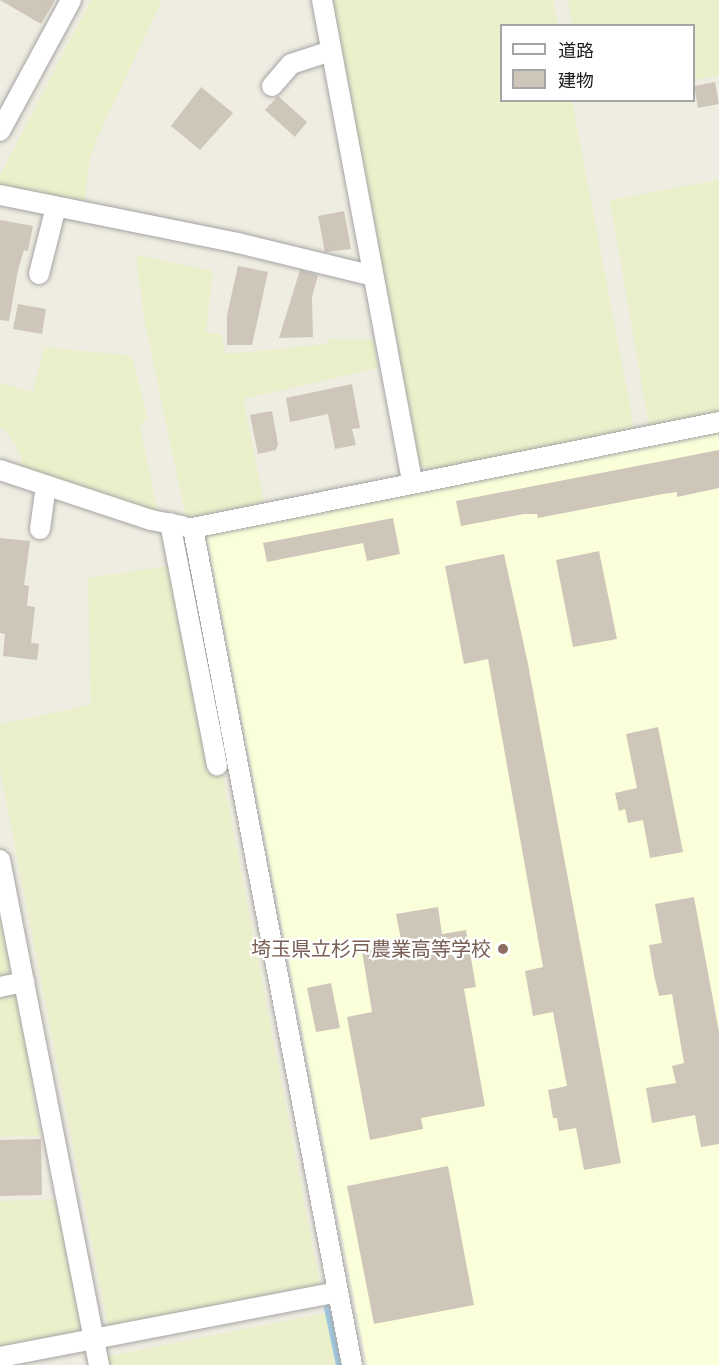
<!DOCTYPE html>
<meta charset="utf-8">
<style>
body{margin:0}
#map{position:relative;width:719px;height:1365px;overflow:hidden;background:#efece1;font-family:Montserrat,"Noto Sans JP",sans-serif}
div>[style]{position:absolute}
.education>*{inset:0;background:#faffda}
.farmland>*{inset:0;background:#e9f0ca}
.stream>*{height:6px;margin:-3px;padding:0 3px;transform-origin:3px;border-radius:3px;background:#9dc9e1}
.building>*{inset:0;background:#cfc6ba}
.roads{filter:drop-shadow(0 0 2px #a4a4a4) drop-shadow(0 0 2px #a4a4a4)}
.minor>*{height:20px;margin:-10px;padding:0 10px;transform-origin:10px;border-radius:10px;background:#fff}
.dots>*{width:16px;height:16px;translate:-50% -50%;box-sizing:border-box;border:3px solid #fff;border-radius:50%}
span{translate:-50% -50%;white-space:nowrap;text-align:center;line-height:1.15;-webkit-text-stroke:4.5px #fff;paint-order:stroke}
.education-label{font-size:20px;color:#785e54}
.right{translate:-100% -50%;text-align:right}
.legend{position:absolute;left:500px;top:24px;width:195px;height:78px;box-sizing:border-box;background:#fff;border:2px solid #a5a5a5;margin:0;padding:8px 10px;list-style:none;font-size:18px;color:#1d1d1d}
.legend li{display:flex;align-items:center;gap:12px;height:30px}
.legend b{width:30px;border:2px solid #a5a5a5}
</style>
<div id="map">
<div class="education">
<div style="clip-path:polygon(719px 429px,719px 1365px,367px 1365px,206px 534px)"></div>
</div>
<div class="farmland">
<div style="clip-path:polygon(91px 0,162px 0,98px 136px,90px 158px,84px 204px,5px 188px,0 184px,0 175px)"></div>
<div style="clip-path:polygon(332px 0,553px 0,558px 25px,502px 26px,502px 100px,572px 101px,635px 433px,428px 471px,418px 462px)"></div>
<div style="clip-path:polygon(568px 0,719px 0,719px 75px,694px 80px,694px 26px,573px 25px)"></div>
<div style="clip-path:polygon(719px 180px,719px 413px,649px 427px,610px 200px)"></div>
<div style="clip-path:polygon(136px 255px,213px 271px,206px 332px,221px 334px,226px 354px,328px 344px,328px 339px,373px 340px,378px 368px,243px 399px,264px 503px,186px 518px,145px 323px)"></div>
<div style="clip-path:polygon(44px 347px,132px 356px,147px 416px,140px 428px,159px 517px,21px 469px,21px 456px,7px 431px,0 427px,0 383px,33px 392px)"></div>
<div style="clip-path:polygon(173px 565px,221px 766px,321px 1290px,109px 1331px,0 769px,0 724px,91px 705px,88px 578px)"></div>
<div style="clip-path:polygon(8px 920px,19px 975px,0 979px,0 922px)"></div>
<div style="clip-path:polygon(18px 989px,41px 1082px,31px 1086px,40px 1136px,0 1137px,0 993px)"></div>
<div style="clip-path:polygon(62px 1199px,88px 1335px,0 1352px,0 1201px)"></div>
<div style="clip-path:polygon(327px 1313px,335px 1365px,106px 1365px,105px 1357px)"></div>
</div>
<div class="stream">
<div style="left:327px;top:1308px;width:58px;rotate:78.1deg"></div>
</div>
<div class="building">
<div style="clip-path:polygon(0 0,55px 0,41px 24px)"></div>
<div style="clip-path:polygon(715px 82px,719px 104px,698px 108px,694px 86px)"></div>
<div style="clip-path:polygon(201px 87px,233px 113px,200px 150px,171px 126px)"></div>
<div style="clip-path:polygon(278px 96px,307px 122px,295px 137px,265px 110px)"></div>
<div style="clip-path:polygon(344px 211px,351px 249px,325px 252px,318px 216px)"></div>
<div style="clip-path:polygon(0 220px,33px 226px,28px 251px,24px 250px,18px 270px,9px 321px,0 320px)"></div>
<div style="clip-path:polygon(238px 266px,268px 272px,252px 345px,227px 345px,227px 315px)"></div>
<div style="clip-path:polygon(300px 270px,318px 275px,312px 297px,313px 337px,279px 338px)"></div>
<div style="clip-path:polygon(18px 304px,46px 309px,42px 334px,13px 329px)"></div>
<div style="clip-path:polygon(352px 384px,360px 428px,352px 429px,356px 445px,335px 449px,328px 414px,290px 422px,286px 398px)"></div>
<div style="clip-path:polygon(272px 411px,278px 444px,276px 450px,258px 454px,250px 415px)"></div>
<div style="clip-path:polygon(719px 450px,719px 488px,677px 497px,677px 492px,663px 494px,538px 518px,537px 514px,524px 514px,461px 526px,456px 501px)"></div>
<div style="clip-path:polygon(393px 518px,400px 554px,367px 561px,363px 543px,267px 562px,263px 543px)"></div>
<div style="clip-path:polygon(0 538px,30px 541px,24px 585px,29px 586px,27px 606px,35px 607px,31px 643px,39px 644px,37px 660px,3px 656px,5px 634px,0 633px)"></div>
<div style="clip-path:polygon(599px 551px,617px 639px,573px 647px,556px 560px)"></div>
<div style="clip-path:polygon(504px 554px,528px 664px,621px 1163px,584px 1170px,576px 1128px,559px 1131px,557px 1118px,553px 1118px,548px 1090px,567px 1086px,553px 1012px,533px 1016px,525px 971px,543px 967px,488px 659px,464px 664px,445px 566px)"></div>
<div style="clip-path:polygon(658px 727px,683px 852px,650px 858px,643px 820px,628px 823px,625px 809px,619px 811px,615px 793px,637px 788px,626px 734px)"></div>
<div style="clip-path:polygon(694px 897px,719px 1032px,719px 1144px,701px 1147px,695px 1115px,652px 1123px,646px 1088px,676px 1083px,672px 1066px,684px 1063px,672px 994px,659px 996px,654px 975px,649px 945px,662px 943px,655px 904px)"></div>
<div style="clip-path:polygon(438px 907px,442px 934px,466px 930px,476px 987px,464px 989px,485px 1106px,421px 1118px,423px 1129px,370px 1140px,347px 1017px,372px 1012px,362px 951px,402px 945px,396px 914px)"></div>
<div style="clip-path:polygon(331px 983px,340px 1028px,316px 1032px,307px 988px)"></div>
<div style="clip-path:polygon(41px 1139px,42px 1195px,0 1196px,0 1140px)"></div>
<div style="clip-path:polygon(448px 1166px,474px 1305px,374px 1324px,347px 1186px)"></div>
</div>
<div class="roads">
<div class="minor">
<div style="left:322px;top:0;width:490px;rotate:79.4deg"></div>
<div style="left:272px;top:86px;width:29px;rotate:-49deg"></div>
<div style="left:291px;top:64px;width:42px;rotate:-18deg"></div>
<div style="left:0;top:131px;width:149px;rotate:-61.5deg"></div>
<div style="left:0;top:195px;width:243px;rotate:11.4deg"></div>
<div style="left:238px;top:243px;width:139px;rotate:13.7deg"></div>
<div style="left:39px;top:274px;width:69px;rotate:-75.8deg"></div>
<div style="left:0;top:470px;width:159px;rotate:18.3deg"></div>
<div style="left:151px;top:520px;width:32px;rotate:11deg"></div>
<div style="left:170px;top:523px;width:247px;rotate:79deg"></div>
<div style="left:40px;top:529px;width:43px;rotate:-82.1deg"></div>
<div style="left:0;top:860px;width:515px;rotate:78.91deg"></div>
<div style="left:0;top:987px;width:25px;rotate:-12deg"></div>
<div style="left:0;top:1357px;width:344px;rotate:-10.9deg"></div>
<div style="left:352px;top:1365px;width:852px;rotate:-100.76deg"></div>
<div style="left:193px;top:528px;width:537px;rotate:-11.39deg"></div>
</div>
</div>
<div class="dots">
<div style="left:503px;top:949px;background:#8d6e63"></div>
</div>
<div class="education-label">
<span class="right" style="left:491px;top:949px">埼玉県立杉戸農業高等学校</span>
</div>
<ul class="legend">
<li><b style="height:8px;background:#fff"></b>道路</li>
<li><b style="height:16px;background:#cfc6ba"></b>建物</li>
</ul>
</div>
